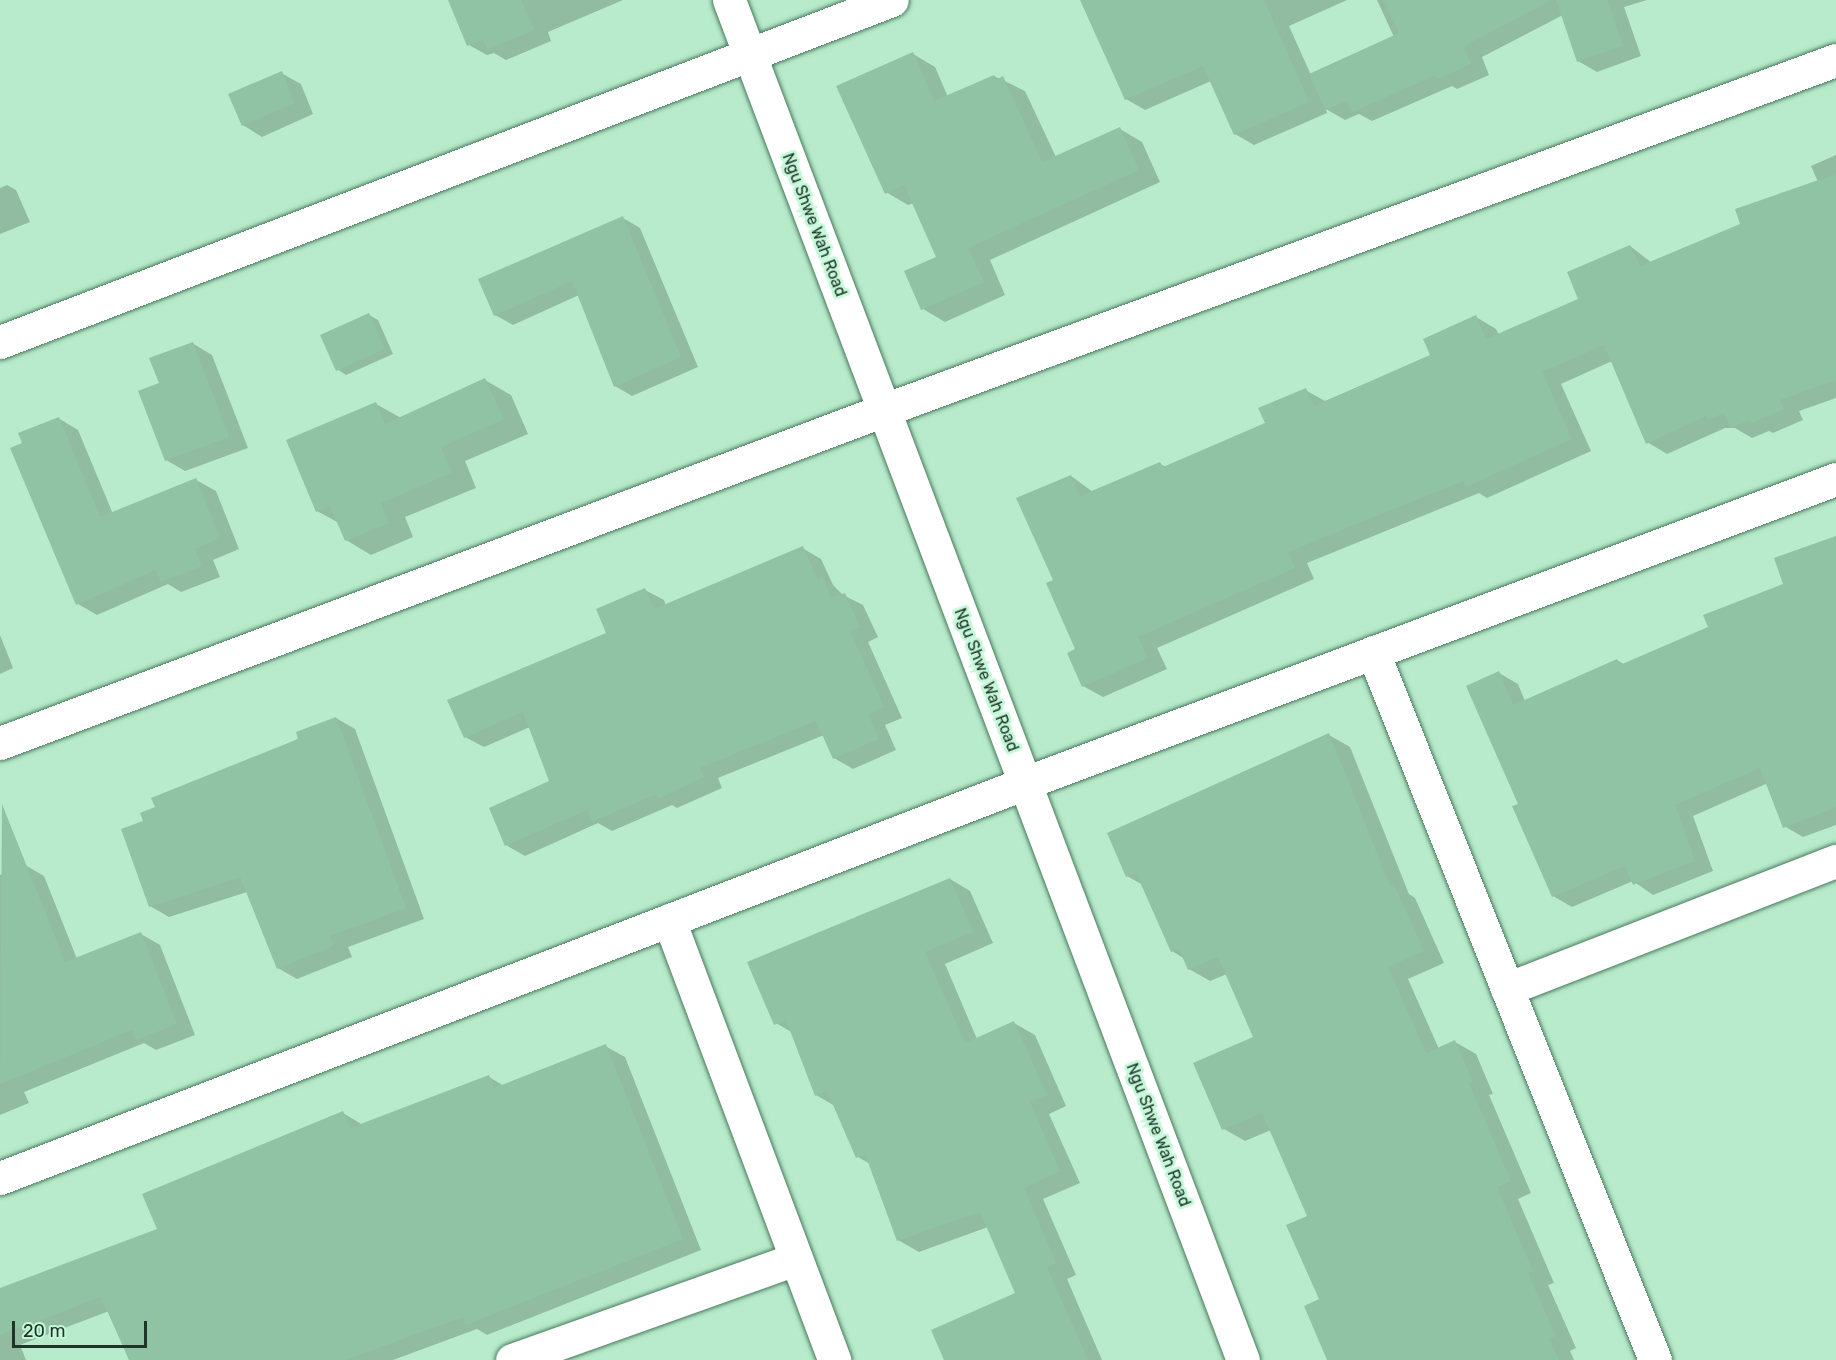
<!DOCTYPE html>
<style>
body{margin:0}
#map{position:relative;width:1836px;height:1360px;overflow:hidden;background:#b7ebcb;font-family:Rubik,sans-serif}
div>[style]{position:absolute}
.shadow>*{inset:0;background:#0003}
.building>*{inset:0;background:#90c2a4}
.roads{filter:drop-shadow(0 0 2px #49795d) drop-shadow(0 0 2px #49795d)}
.minor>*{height:33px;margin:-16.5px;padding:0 16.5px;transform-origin:16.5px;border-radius:16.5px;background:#fff}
span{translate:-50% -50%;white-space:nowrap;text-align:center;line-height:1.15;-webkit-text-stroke:6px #c4f8d8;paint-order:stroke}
.street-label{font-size:16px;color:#203529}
.scale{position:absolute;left:12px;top:1321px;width:135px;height:27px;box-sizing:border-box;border:3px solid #203529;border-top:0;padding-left:8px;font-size:18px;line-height:21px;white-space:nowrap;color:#203529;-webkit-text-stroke:4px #c4f8d8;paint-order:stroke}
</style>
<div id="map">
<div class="shadow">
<div style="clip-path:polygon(449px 0,623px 0,548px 32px,551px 41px,506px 60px,494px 53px,487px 55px,469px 45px)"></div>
<div style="clip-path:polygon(1082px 0,1347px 0,1289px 26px,1311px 75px,1394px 37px,1377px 0,1647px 0,1624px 7px,1641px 56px,1597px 72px,1578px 61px,1563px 15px,1482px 57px,1489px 75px,1457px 89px,1452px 86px,1372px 121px,1359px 114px,1345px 120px,1326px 109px,1327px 113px,1254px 145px,1235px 134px,1211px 81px,1145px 110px,1126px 99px)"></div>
<div style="clip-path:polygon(913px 54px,935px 67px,948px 97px,994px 76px,1025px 91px,1056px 157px,1120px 129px,1142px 142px,1160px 182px,990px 260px,1005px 295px,945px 322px,923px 309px,937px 257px,914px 203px,908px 205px,886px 192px)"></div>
<div style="clip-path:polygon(281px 73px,301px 84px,313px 114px,262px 137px,243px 125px)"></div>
<div style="clip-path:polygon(1836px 155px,1836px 398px,1799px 411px,1803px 420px,1773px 433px,1769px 431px,1752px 438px,1735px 428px,1725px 428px,1667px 454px,1647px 442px,1612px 361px,1561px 384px,1591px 451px,1487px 498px,1479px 493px,1307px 563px,1314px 579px,1157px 648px,1167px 669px,1103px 697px,1083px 686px,1077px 650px,1055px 580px,1071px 476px,1093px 492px,1160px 464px,1166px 467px,1267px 423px,1305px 390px,1325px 401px,1432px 356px,1476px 317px,1496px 329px,1499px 335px,1580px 299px,1630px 246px,1652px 263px,1742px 225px,1818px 182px,1811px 166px)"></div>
<div style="clip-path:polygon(7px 185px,16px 190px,30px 222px,0 234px,0 188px)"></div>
<div style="clip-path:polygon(623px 218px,640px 228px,698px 367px,632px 396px,615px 386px,579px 295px,513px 325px,495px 315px)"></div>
<div style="clip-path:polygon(369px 315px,378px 320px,393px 354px,346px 375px,337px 369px)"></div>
<div style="clip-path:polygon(192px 343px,212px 355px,248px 448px,185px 471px,166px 460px,161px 384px)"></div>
<div style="clip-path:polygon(485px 380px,511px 395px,528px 434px,465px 461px,476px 488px,405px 517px,413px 537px,371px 555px,346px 540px,339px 523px,317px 511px,376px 404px,401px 418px)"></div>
<div style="clip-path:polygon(58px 418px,78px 430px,113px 514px,196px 480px,216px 491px,239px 549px,213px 560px,220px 577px,181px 592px,168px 584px,97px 615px,78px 604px,24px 444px)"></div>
<div style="clip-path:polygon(1836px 537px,1836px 825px,1803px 837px,1784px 826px,1768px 783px,1693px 816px,1713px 871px,1653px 895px,1633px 881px,1572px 907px,1553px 896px,1520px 804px,1499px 673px,1518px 684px,1525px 701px,1617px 660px,1625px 665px,1710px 628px,1785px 584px)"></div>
<div style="clip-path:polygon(802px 548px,821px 559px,833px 585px,843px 595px,863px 605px,878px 637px,868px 642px,902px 718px,885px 725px,896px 750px,853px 769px,834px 758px,824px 735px,718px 778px,722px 788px,677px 808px,672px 805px,612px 831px,598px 823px,525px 856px,506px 845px,551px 782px,530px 727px,484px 747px,465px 737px,608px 634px,645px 590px,664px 600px,666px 606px)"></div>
<div style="clip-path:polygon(0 635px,13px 668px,0 674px)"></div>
<div style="clip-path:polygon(336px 718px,355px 729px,424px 919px,348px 947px,352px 957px,297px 979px,278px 968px,247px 892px,169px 917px,150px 906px,145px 822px)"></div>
<div style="clip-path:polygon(1329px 735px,1350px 747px,1409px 894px,1415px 898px,1444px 963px,1408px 979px,1439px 1049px,1455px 1042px,1476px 1054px,1493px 1094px,1489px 1095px,1531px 1193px,1518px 1199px,1554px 1283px,1548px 1285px,1576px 1348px,1570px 1351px,1574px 1360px,1328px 1360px,1309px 1216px,1271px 1130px,1245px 1141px,1224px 1129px,1255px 1038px,1227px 974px,1210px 981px,1189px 969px,1185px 959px,1172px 951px,1143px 885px,1127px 876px)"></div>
<div style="clip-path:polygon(25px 865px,44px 876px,77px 959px,141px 934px,160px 945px,195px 1035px,156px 1050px,144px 1043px,24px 1092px,29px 1103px,0 1115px,0 875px)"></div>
<div style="clip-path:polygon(950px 879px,970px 891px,993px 943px,945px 964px,977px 1039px,1014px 1023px,1035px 1035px,1066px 1106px,1049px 1114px,1080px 1183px,1043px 1199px,1076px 1275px,1067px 1279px,1102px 1360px,946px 1360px,1017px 1294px,988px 1227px,919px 1252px,898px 1240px,870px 1164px,858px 1157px,835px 1106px,816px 1095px,793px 1033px,776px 1023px)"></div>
<div style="clip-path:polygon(605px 1046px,625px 1057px,701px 1250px,487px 1335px,477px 1329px,393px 1360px,129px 1360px,109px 1311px,20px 1345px,26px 1360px,0 1360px,0 1290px,159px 1230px,144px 1195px,343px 1113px,363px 1125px,489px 1077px,504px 1086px)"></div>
</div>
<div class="building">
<div style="clip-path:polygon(448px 0,521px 0,534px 30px,487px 50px,483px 40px,467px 46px)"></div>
<div style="clip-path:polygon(1080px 0,1264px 0,1309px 102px,1234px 135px,1203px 66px,1125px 100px)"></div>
<div style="clip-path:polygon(1384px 0,1552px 0,1464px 46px,1471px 64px,1437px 79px,1436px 75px,1352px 112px,1347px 101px,1325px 110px,1309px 74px,1399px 33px)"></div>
<div style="clip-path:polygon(1556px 0,1607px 0,1623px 46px,1577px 62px)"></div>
<div style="clip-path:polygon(913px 52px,934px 101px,994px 75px,996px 80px,1003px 76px,1042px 162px,1120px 127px,1139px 170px,968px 248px,984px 282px,921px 310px,904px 271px,936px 257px,904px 185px,885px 194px,836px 86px)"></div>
<div style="clip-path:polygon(282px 71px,294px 103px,242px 126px,228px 94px)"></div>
<div style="clip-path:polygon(1836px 174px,1836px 380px,1780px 400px,1784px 409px,1752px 423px,1750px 420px,1731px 428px,1724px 413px,1708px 420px,1706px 416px,1646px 444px,1604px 345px,1542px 372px,1572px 439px,1466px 487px,1463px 481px,1288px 552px,1295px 568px,1138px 637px,1148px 658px,1082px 687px,1067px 653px,1075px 649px,1046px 583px,1053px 580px,1016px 498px,1071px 475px,1080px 496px,1160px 462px,1163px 467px,1265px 423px,1258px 408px,1306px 388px,1314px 406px,1430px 355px,1423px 339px,1476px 315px,1486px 339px,1578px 299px,1567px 272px,1630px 245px,1640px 266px,1740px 224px,1735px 209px)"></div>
<div style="clip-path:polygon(623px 216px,681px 357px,614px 387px,572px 281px,494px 316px,478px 279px)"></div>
<div style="clip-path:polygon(369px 313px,385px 349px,336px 371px,320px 335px)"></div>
<div style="clip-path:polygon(193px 342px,229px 437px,165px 461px,138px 391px,159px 383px,149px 358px)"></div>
<div style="clip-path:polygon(485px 378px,504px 419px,441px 447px,452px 473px,381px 503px,389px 523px,345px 541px,330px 506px,316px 512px,286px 440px,376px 402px,385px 424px)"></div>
<div style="clip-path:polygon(59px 417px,100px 517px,196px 478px,220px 538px,195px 549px,202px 566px,161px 582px,156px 570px,76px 605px,10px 448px,22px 443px,18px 433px)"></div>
<div style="clip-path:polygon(1836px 536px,1836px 807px,1783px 828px,1760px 768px,1675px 805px,1695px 861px,1633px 885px,1625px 866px,1552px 897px,1512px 806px,1518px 804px,1466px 686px,1499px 671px,1513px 705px,1617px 659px,1620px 665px,1708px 627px,1703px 615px,1783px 584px,1774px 558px)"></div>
<div style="clip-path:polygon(803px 546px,817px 579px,822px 577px,831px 598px,845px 593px,860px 627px,850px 631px,884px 707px,868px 714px,879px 739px,833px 759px,816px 721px,700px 768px,704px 777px,658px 799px,656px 794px,592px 822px,587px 810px,505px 846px,489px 808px,549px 781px,523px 712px,464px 738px,447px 700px,606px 633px,596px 609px,645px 588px,654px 609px)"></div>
<div style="clip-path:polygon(336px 717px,406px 908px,330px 936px,334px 946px,277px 969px,240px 877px,149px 907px,121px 829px,143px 821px,140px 813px,155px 807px,151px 798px,298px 739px,296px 732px)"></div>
<div style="clip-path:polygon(1329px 733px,1390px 886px,1394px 884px,1424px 951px,1388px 967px,1426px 1053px,1455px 1040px,1473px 1082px,1469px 1083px,1511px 1181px,1497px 1187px,1533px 1271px,1528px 1273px,1556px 1336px,1549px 1339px,1559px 1360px,1327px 1360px,1304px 1306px,1319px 1299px,1286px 1225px,1307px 1216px,1262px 1113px,1222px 1130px,1193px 1063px,1253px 1037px,1218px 957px,1188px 970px,1179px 949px,1171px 952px,1136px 873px,1126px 877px,1107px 833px)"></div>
<div style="clip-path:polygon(2px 804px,65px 962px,141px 932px,177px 1024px,136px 1040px,132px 1030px,0 1084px)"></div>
<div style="clip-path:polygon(950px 878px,973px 932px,925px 952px,965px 1043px,1014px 1021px,1047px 1095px,1030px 1102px,1060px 1171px,1024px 1188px,1056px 1263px,1047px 1267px,1088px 1360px,944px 1360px,931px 1330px,1015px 1293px,980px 1212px,897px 1241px,865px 1154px,856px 1158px,827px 1091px,815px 1096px,786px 1020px,774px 1025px,747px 962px)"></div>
<div style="clip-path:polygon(606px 1044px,683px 1239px,466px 1325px,463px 1317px,345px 1360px,129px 1360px,101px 1297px,0 1335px,0 1288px,157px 1229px,142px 1194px,343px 1111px,350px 1128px,489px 1075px,494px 1088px)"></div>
</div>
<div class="roads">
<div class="minor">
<div style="left:729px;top:0;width:1454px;rotate:69.3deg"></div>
<div style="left:0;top:342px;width:955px;rotate:-20.98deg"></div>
<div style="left:1373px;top:652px;width:762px;rotate:68.28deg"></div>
<div style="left:0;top:743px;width:945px;rotate:-20.64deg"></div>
<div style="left:884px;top:410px;width:1014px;rotate:-20.19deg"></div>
<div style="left:669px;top:920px;width:470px;rotate:69.4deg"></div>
<div style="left:1507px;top:989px;width:353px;rotate:-21.3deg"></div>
<div style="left:0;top:1178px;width:1098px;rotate:-21.07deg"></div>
<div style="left:1025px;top:783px;width:866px;rotate:-20.55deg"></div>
<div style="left:512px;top:1360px;width:301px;rotate:-19.6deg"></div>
</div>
</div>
<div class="street-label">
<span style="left:814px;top:225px;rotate:69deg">Ngu Shwe Wah Road</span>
<span style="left:986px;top:680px;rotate:69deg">Ngu Shwe Wah Road</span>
<span style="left:1158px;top:1135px;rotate:69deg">Ngu Shwe Wah Road</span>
</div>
<div class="scale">20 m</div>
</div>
